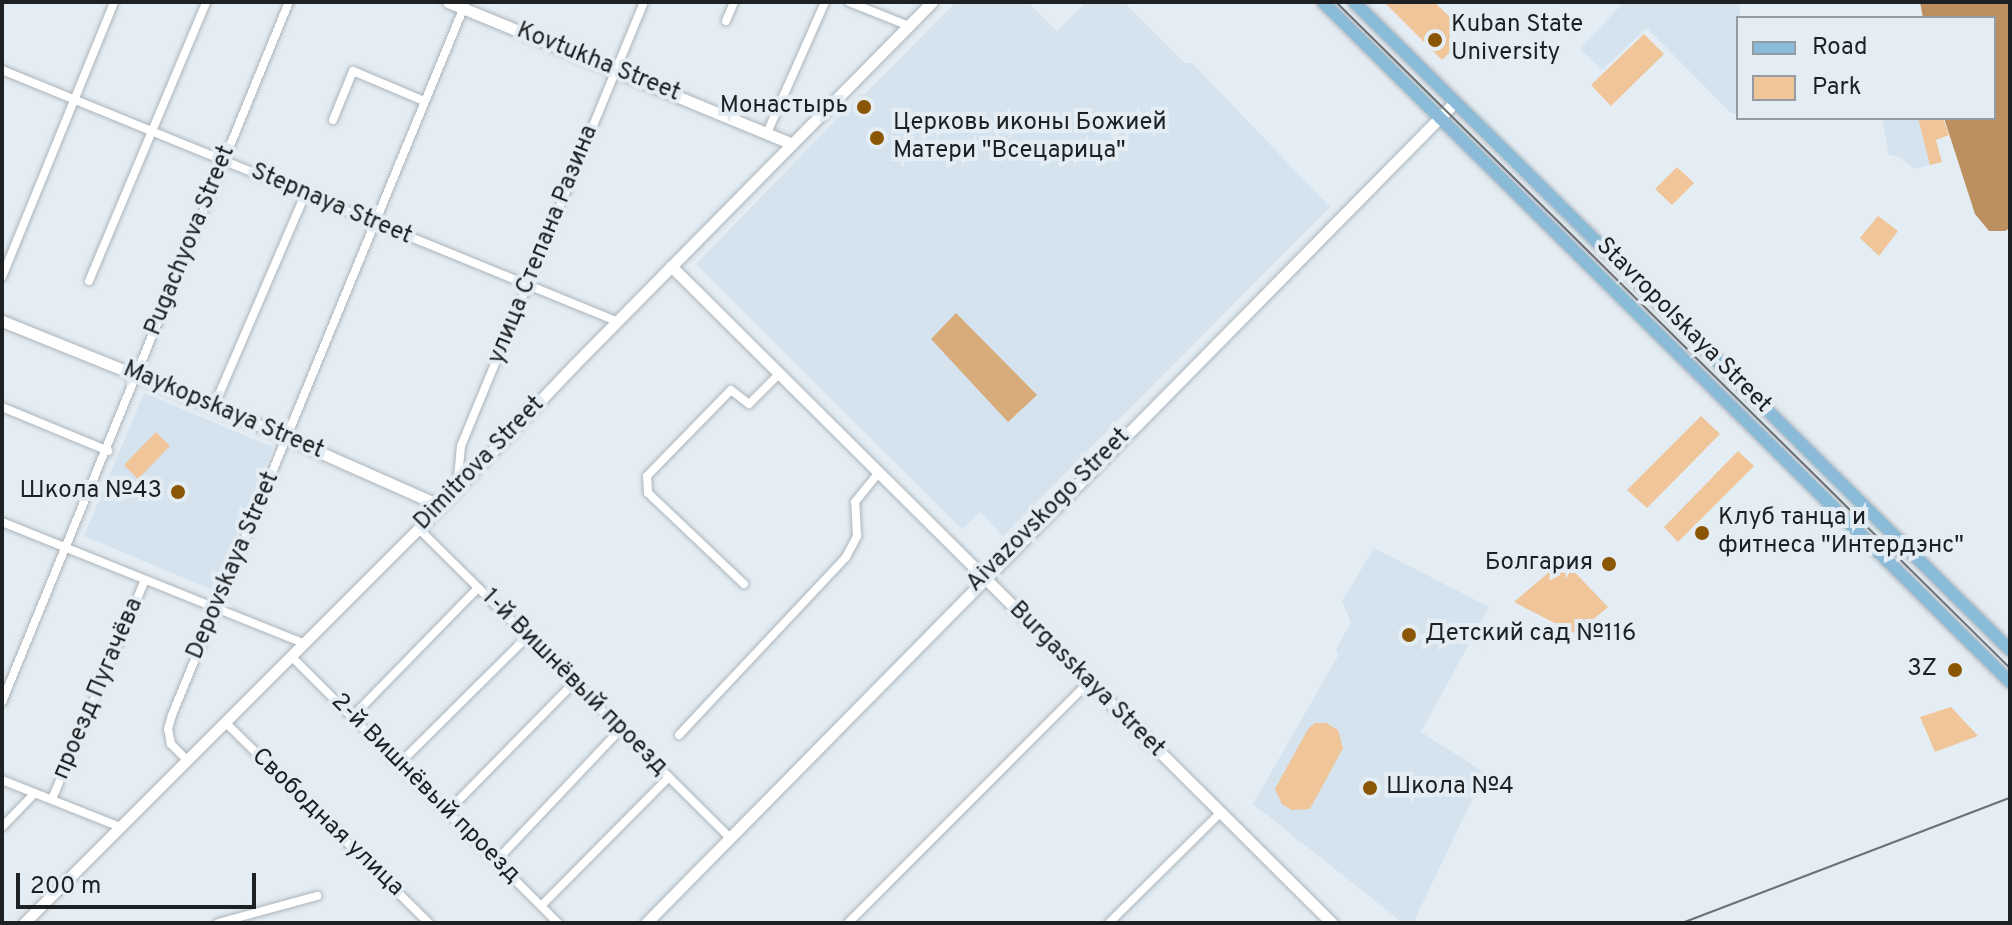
<!DOCTYPE html>
<meta charset="utf-8">
<style>
body{margin:0}
#map{position:relative;width:2012px;height:925px;overflow:hidden;background:#e4edf3;font-family:Overpass,sans-serif}
div>[style]{position:absolute}
.built>*{inset:0;background:#d4e3ee}
.green>*{inset:0;background:#efc599}
.forest>*{inset:0;background:#d8ab7a}
.water>*{inset:0;background:#bb8f5f}
.roads{filter:drop-shadow(0 0 2px #adb5bb) drop-shadow(0 0 2px #adb5bb)}
.street>*{height:8px;margin:-4px;padding:0 4px;transform-origin:4px;border-radius:4px;background:#fff}
.secondary>*{height:11px;margin:-5.5px;padding:0 5.5px;transform-origin:5.5px;border-radius:5.5px;background:#fff}
.primary>*{height:12px;margin:-6px;padding:0 6px;transform-origin:6px;border-radius:6px;background:#8abcda}
.tram>*{height:2px;margin:-1px;padding:0 1px;transform-origin:1px;border-radius:1px;background:#6a7073}
.dots>*{width:22px;height:22px;translate:-50% -50%;box-sizing:border-box;border:4px solid #e4edf3;border-radius:50%}
span{translate:-50% -50%;white-space:nowrap;text-align:center;line-height:1.15;-webkit-text-stroke:8px #e4edf3;paint-order:stroke}
.poi-label{font-size:24px;color:#1e2123}
.left{translate:0 -50%;text-align:left}
.right{translate:-100% -50%;text-align:right}
.street-label{font-size:24px;color:#1e2123}
.frame{position:absolute;inset:0;border:4px solid #1e2123;pointer-events:none}
.legend{position:absolute;left:1736px;top:16px;width:260px;height:104px;box-sizing:border-box;background:#e4edf3;border:2px solid #959ba0;margin:0;padding:10px 14px;list-style:none;font-size:24px;color:#1e2123}
.legend li{display:flex;align-items:center;gap:16px;height:40px}
.legend b{width:40px;border:2px solid #959ba0}
.scale{position:absolute;left:16px;top:873px;width:240px;height:36px;box-sizing:border-box;border:4px solid #1e2123;border-top:0;padding-left:10px;font-size:24px;line-height:28px;white-space:nowrap;color:#1e2123;-webkit-text-stroke:6px #e4edf3;paint-order:stroke}
</style>
<div id="map">
<div class="built">
<div style="clip-path:polygon(956px 2px,1028px 2px,1057px 31px,1086px 2px,1124px 2px,1185px 63px,1192px 63px,1330px 207px,1003px 536px,980px 512px,962px 529px,696px 264px,860px 95px,865px 94px)"></div>
<div style="clip-path:polygon(1624px 2px,1739px 2px,1741px 18px,1738px 18px,1738px 113px,1732px 114px,1647px 28px,1602px 70px,1580px 49px)"></div>
<div style="clip-path:polygon(1882px 118px,1918px 118px,1930px 165px,1915px 169px,1898px 156px,1889px 155px)"></div>
<div style="clip-path:polygon(144px 393px,273px 447px,213px 590px,84px 536px)"></div>
<div style="clip-path:polygon(1374px 548px,1489px 607px,1421px 732px,1485px 773px,1413px 923px,1403px 923px,1253px 804px,1338px 656px,1336px 649px,1351px 622px,1342px 601px)"></div>
</div>
<div class="green">
<div style="clip-path:polygon(1384px 2px,1434px 2px,1450px 17px,1450px 52px,1442px 60px)"></div>
<div style="clip-path:polygon(1644px 34px,1664px 54px,1611px 106px,1591px 85px)"></div>
<div style="clip-path:polygon(1918px 118px,1943px 118px,1949px 135px,1936px 140px,1942px 162px,1930px 165px)"></div>
<div style="clip-path:polygon(1677px 167px,1694px 183px,1672px 205px,1655px 189px)"></div>
<div style="clip-path:polygon(1878px 216px,1898px 231px,1879px 256px,1860px 238px)"></div>
<div style="clip-path:polygon(1701px 416px,1720px 434px,1647px 508px,1627px 490px)"></div>
<div style="clip-path:polygon(156px 432px,170px 446px,138px 479px,124px 465px)"></div>
<div style="clip-path:polygon(1738px 451px,1754px 466px,1678px 542px,1664px 527px)"></div>
<div style="clip-path:polygon(1563px 560px,1608px 607px,1576px 634px,1514px 602px)"></div>
<div style="clip-path:polygon(1951px 707px,1978px 736px,1935px 752px,1920px 717px)"></div>
<div style="clip-path:polygon(1326px 723px,1338px 730px,1343px 748px,1310px 809px,1292px 810px,1282px 804px,1275px 789px,1308px 729px,1315px 723px)"></div>
</div>
<div class="forest">
<div style="clip-path:polygon(956px 313px,1037px 395px,1008px 422px,931px 339px)"></div>
</div>
<div class="water">
<div style="clip-path:polygon(1920px 2px,2010px 2px,2010px 228px,2005px 231px,1989px 231px,1975px 214px,1944px 118px,1994px 118px,1994px 18px,1923px 18px)"></div>
</div>
<div class="roads">
<div class="street">
<div style="left:849px;top:2px;width:65px;rotate:21.8deg"></div>
<div style="left:726px;top:21px;width:21px;rotate:-67deg"></div>
<div style="left:2px;top:70px;width:663px;rotate:22.23deg"></div>
<div style="left:333px;top:120px;width:53px;rotate:-67.8deg"></div>
<div style="left:353px;top:71px;width:77px;rotate:22.9deg"></div>
<div style="left:767px;top:133px;width:143px;rotate:-66.1deg"></div>
<div style="left:2px;top:277px;width:297px;rotate:-67.8deg"></div>
<div style="left:89px;top:281px;width:303px;rotate:-67.2deg"></div>
<div style="left:214px;top:406px;width:230px;rotate:-66.7deg"></div>
<div style="left:2px;top:407px;width:115px;rotate:22.5deg"></div>
<div style="left:457px;top:489px;width:43px;rotate:-84.7deg"></div>
<div style="left:461px;top:446px;width:480px;rotate:-67.6deg"></div>
<div style="left:2px;top:522px;width:324px;rotate:21.9deg"></div>
<div style="left:419px;top:529px;width:437px;rotate:44.8deg"></div>
<div style="left:744px;top:584px;width:132px;rotate:-136.5deg"></div>
<div style="left:648px;top:493px;width:17px;rotate:-93deg"></div>
<div style="left:647px;top:476px;width:120px;rotate:-45.7deg"></div>
<div style="left:731px;top:390px;width:23px;rotate:38deg"></div>
<div style="left:749px;top:404px;width:41px;rotate:-45deg"></div>
<div style="left:291px;top:656px;width:378px;rotate:45deg"></div>
<div style="left:2px;top:702px;width:757px;rotate:-67.71deg"></div>
<div style="left:353px;top:716px;width:179px;rotate:-45.7deg"></div>
<div style="left:225px;top:722px;width:286px;rotate:44.6deg"></div>
<div style="left:679px;top:735px;width:244px;rotate:-46.8deg"></div>
<div style="left:846px;top:557px;width:24px;rotate:-62deg"></div>
<div style="left:857px;top:536px;width:34px;rotate:-93deg"></div>
<div style="left:855px;top:502px;width:36px;rotate:-51deg"></div>
<div style="left:187px;top:760px;width:23px;rotate:-135deg"></div>
<div style="left:171px;top:744px;width:15px;rotate:-101deg"></div>
<div style="left:168px;top:729px;width:15px;rotate:-74deg"></div>
<div style="left:172px;top:715px;width:771px;rotate:-67.59deg"></div>
<div style="left:400px;top:763px;width:179px;rotate:-44.8deg"></div>
<div style="left:2px;top:780px;width:127px;rotate:21.7deg"></div>
<div style="left:52px;top:799px;width:238px;rotate:-67deg"></div>
<div style="left:448px;top:811px;width:180px;rotate:-45.5deg"></div>
<div style="left:2px;top:827px;width:47px;rotate:-45.9deg"></div>
<div style="left:497px;top:860px;width:180px;rotate:-46.6deg"></div>
<div style="left:542px;top:905px;width:180px;rotate:-45.2deg"></div>
<div style="left:218px;top:923px;width:103px;rotate:-15.3deg"></div>
<div style="left:848px;top:923px;width:339px;rotate:-45deg"></div>
<div style="left:1109px;top:923px;width:156px;rotate:-44.7deg"></div>
</div>
<div class="secondary">
<div style="left:448px;top:2px;width:372px;rotate:22.4deg"></div>
<div style="left:671px;top:266px;width:932px;rotate:44.83deg"></div>
<div style="left:2px;top:321px;width:264px;rotate:22deg"></div>
<div style="left:247px;top:420px;width:212px;rotate:23.9deg"></div>
<div style="left:24px;top:923px;width:569px;rotate:-45deg"></div>
<div style="left:426px;top:521px;width:215px;rotate:-46.5deg"></div>
<div style="left:574px;top:365px;width:510px;rotate:-45.4deg"></div>
<div style="left:646px;top:923px;width:1153px;rotate:-45.42deg"></div>
</div>
<div class="primary">
<div style="left:1323px;top:2px;width:967px;rotate:44.71deg"></div>
<div style="left:1354px;top:2px;width:922px;rotate:44.65deg"></div>
</div>
</div>
<div class="tram">
<div style="left:1336px;top:2px;width:948px;rotate:44.66deg"></div>
<div style="left:1682px;top:923px;width:351px;rotate:-20.9deg"></div>
</div>
<div class="dots">
<div style="left:1435px;top:40px;background:#8b5605"></div>
<div style="left:864px;top:107px;background:#8b5605"></div>
<div style="left:877px;top:138px;background:#8b5605"></div>
<div style="left:178px;top:492px;background:#8b5605"></div>
<div style="left:1702px;top:533px;background:#8b5605"></div>
<div style="left:1609px;top:564px;background:#8b5605"></div>
<div style="left:1409px;top:635px;background:#8b5605"></div>
<div style="left:1955px;top:670px;background:#8b5605"></div>
<div style="left:1370px;top:788px;background:#8b5605"></div>
</div>
<div class="poi-label">
<span class="left" style="left:1451px;top:40px">Kuban State<br>University</span>
<span class="right" style="left:848px;top:107px">Монастырь</span>
<span class="left" style="left:893px;top:138px">Церковь иконы Божией<br>Матери "Всецарица"</span>
<span class="right" style="left:162px;top:492px">Школа №43</span>
<span class="left" style="left:1718px;top:533px">Клуб танца и<br>фитнеса "Интердэнс"</span>
<span class="right" style="left:1593px;top:564px">Болгария</span>
<span class="left" style="left:1425px;top:635px">Детский сад №116</span>
<span class="right" style="left:1937px;top:670px">3Z</span>
<span class="left" style="left:1386px;top:788px">Школа №4</span>
</div>
<div class="street-label">
<span style="left:598px;top:63px;rotate:22deg">Kovtukha Street</span>
<span style="left:331px;top:205px;rotate:23deg">Stepnaya Street</span>
<span style="left:191px;top:241px;rotate:-68deg">Pugachyova Street</span>
<span style="left:544px;top:245px;rotate:-68deg">улица Степана Разина</span>
<span style="left:1683px;top:326px;rotate:45deg">Stavropolskaya Street</span>
<span style="left:223px;top:411px;rotate:23deg">Maykopskaya Street</span>
<span style="left:480px;top:464px;rotate:-46deg">Dimitrova Street</span>
<span style="left:1049px;top:511px;rotate:-45deg">Aivazovskogo Street</span>
<span style="left:234px;top:566px;rotate:-67deg">Depovskaya Street</span>
<span style="left:1086px;top:680px;rotate:45deg">Burgasskaya Street</span>
<span style="left:574px;top:683px;rotate:45deg">1-й Вишнёвый проезд</span>
<span style="left:99px;top:689px;rotate:-67deg">проезд Пугачёва</span>
<span style="left:425px;top:789px;rotate:45deg">2-й Вишнёвый проезд</span>
<span style="left:327px;top:823px;rotate:44deg">Свободная улица</span>
</div>
<div class="frame"></div>
<ul class="legend">
<li><b style="height:10px;background:#8abcda"></b>Road</li>
<li><b style="height:22px;background:#efc599"></b>Park</li>
</ul>
<div class="scale">200 m</div>
</div>
